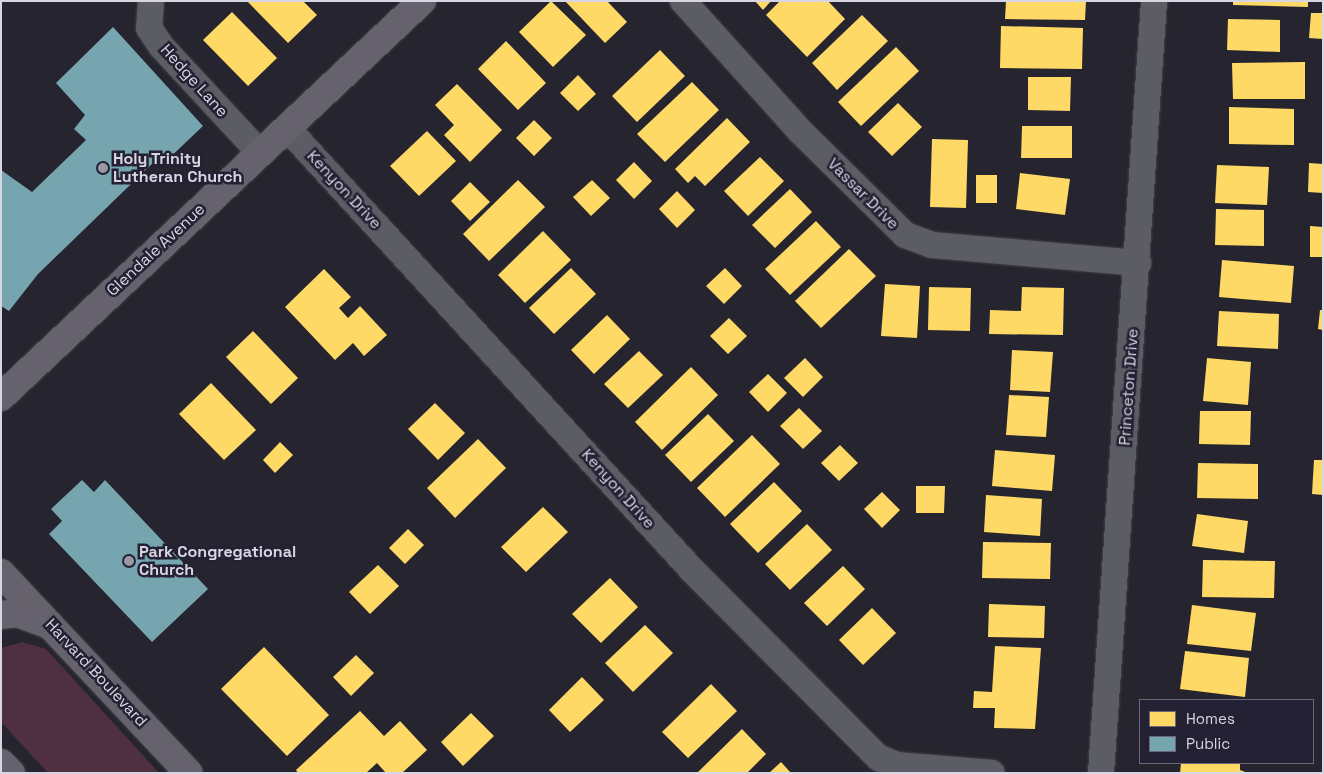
<!DOCTYPE html>
<style>
body{margin:0}
#map{position:relative;width:1324px;height:774px;overflow:hidden;background:#26252f;font-family:"Space Grotesk",sans-serif}
div>[style]{position:absolute}
.green>*{inset:0;background:#4f3041}
.homes>*{inset:0;background:#ffd966}
.public>*{inset:0;background:#76a5af}
.roads{filter:drop-shadow(0 0 1px #44434b) drop-shadow(0 0 1px #44434b)}
.street>*{height:26px;margin:-13px;padding:0 13px;transform-origin:13px;border-radius:13px;background:#5c5c64}
.secondary>*{height:28px;margin:-14px;padding:0 14px;transform-origin:14px;border-radius:14px;background:#66626d}
.dots>*{width:14px;height:14px;translate:-50% -50%;box-sizing:border-box;border:2px solid #232133;border-radius:50%}
span{translate:-50% -50%;white-space:nowrap;text-align:center;line-height:1.15;-webkit-text-stroke:5px #232133;paint-order:stroke}
.street-label{font-size:16px;color:#d7d6e2}
.poi-label{font-size:16px;color:#d7d6e2;font-weight:700}
.left{translate:0 -50%;text-align:left}
.frame{position:absolute;inset:0;border:2px solid #d7d6e2;pointer-events:none}
.legend{position:absolute;left:1139px;top:699px;width:175px;height:65px;box-sizing:border-box;background:#232133;border:1px solid #6b6979;margin:0;padding:6px 9px;list-style:none;font-size:15px;color:#d7d6e2}
.legend li{display:flex;align-items:center;gap:10px;height:25px}
.legend b{width:25px;border:1px solid #6b6979}
</style>
<div id="map">
<div class="green">
<div style="clip-path:polygon(22px 642px,46px 649px,159px 773px,48px 773px,1px 722px,1px 648px)"></div>
</div>
<div class="homes">
<div style="clip-path:polygon(247px 1px,303px 1px,317px 15px,288px 43px)"></div>
<div style="clip-path:polygon(551px 1px,586px 35px,553px 67px,519px 32px)"></div>
<div style="clip-path:polygon(565px 1px,607px 1px,627px 22px,605px 43px)"></div>
<div style="clip-path:polygon(755px 1px,771px 1px,763px 10px)"></div>
<div style="clip-path:polygon(780px 1px,828px 1px,845px 19px,807px 57px,766px 15px)"></div>
<div style="clip-path:polygon(1006px 1px,1086px 1px,1085px 20px,1005px 19px)"></div>
<div style="clip-path:polygon(1233px 1px,1308px 1px,1308px 7px,1233px 5px)"></div>
<div style="clip-path:polygon(232px 12px,277px 58px,248px 86px,203px 40px)"></div>
<div style="clip-path:polygon(1311px 13px,1323px 13px,1323px 39px,1309px 38px)"></div>
<div style="clip-path:polygon(862px 15px,888px 41px,837px 90px,812px 63px)"></div>
<div style="clip-path:polygon(1228px 19px,1280px 20px,1280px 52px,1227px 50px)"></div>
<div style="clip-path:polygon(1001px 26px,1083px 28px,1082px 69px,1000px 68px)"></div>
<div style="clip-path:polygon(506px 41px,546px 83px,518px 110px,478px 69px)"></div>
<div style="clip-path:polygon(896px 47px,919px 71px,861px 126px,838px 102px)"></div>
<div style="clip-path:polygon(660px 50px,685px 76px,637px 122px,612px 96px)"></div>
<div style="clip-path:polygon(1305px 62px,1305px 99px,1233px 99px,1232px 63px)"></div>
<div style="clip-path:polygon(578px 75px,596px 94px,578px 111px,560px 93px)"></div>
<div style="clip-path:polygon(1028px 77px,1071px 77px,1070px 111px,1028px 110px)"></div>
<div style="clip-path:polygon(692px 82px,719px 110px,665px 162px,637px 134px)"></div>
<div style="clip-path:polygon(457px 84px,502px 130px,470px 162px,444px 135px,454px 125px,435px 105px)"></div>
<div style="clip-path:polygon(898px 103px,922px 127px,892px 156px,868px 132px)"></div>
<div style="clip-path:polygon(1229px 107px,1294px 109px,1294px 145px,1229px 144px)"></div>
<div style="clip-path:polygon(727px 118px,750px 142px,705px 186px,695px 176px,688px 183px,675px 169px)"></div>
<div style="clip-path:polygon(534px 120px,552px 138px,534px 156px,516px 138px)"></div>
<div style="clip-path:polygon(1022px 126px,1072px 126px,1072px 158px,1021px 158px)"></div>
<div style="clip-path:polygon(427px 131px,456px 161px,419px 196px,390px 166px)"></div>
<div style="clip-path:polygon(932px 139px,968px 140px,966px 208px,930px 207px)"></div>
<div style="clip-path:polygon(760px 157px,784px 181px,748px 216px,724px 191px)"></div>
<div style="clip-path:polygon(634px 162px,652px 181px,634px 199px,616px 180px)"></div>
<div style="clip-path:polygon(1309px 163px,1323px 164px,1323px 193px,1308px 192px)"></div>
<div style="clip-path:polygon(1217px 165px,1269px 167px,1267px 205px,1215px 203px)"></div>
<div style="clip-path:polygon(1020px 173px,1070px 179px,1065px 215px,1016px 209px)"></div>
<div style="clip-path:polygon(976px 175px,997px 175px,997px 203px,976px 203px)"></div>
<div style="clip-path:polygon(518px 180px,545px 207px,489px 261px,463px 234px)"></div>
<div style="clip-path:polygon(592px 180px,610px 198px,591px 216px,573px 197px)"></div>
<div style="clip-path:polygon(470px 182px,490px 202px,470px 221px,451px 201px)"></div>
<div style="clip-path:polygon(790px 189px,812px 212px,775px 248px,752px 225px)"></div>
<div style="clip-path:polygon(677px 191px,695px 210px,677px 228px,659px 209px)"></div>
<div style="clip-path:polygon(1216px 209px,1264px 210px,1264px 246px,1215px 245px)"></div>
<div style="clip-path:polygon(816px 221px,841px 247px,790px 295px,765px 269px)"></div>
<div style="clip-path:polygon(1310px 226px,1323px 227px,1323px 257px,1310px 257px)"></div>
<div style="clip-path:polygon(543px 231px,571px 260px,525px 303px,498px 275px)"></div>
<div style="clip-path:polygon(849px 249px,876px 276px,821px 328px,795px 301px)"></div>
<div style="clip-path:polygon(1222px 260px,1294px 266px,1291px 303px,1219px 297px)"></div>
<div style="clip-path:polygon(571px 268px,596px 294px,554px 334px,529px 308px)"></div>
<div style="clip-path:polygon(725px 268px,742px 286px,724px 304px,706px 286px)"></div>
<div style="clip-path:polygon(324px 269px,351px 297px,339px 308px,348px 318px,360px 306px,387px 335px,364px 356px,353px 343px,335px 360px,285px 307px)"></div>
<div style="clip-path:polygon(885px 284px,920px 286px,917px 338px,881px 336px)"></div>
<div style="clip-path:polygon(929px 287px,971px 288px,970px 331px,928px 330px)"></div>
<div style="clip-path:polygon(1022px 287px,1064px 288px,1063px 335px,989px 334px,990px 310px,1021px 311px)"></div>
<div style="clip-path:polygon(1320px 310px,1323px 310px,1323px 330px,1318px 329px)"></div>
<div style="clip-path:polygon(1219px 311px,1279px 314px,1278px 349px,1217px 346px)"></div>
<div style="clip-path:polygon(607px 315px,630px 339px,594px 374px,571px 350px)"></div>
<div style="clip-path:polygon(729px 318px,747px 336px,728px 354px,710px 336px)"></div>
<div style="clip-path:polygon(253px 331px,298px 378px,271px 404px,226px 357px)"></div>
<div style="clip-path:polygon(1012px 350px,1053px 352px,1050px 392px,1010px 390px)"></div>
<div style="clip-path:polygon(639px 351px,663px 375px,628px 408px,604px 384px)"></div>
<div style="clip-path:polygon(805px 358px,823px 377px,803px 397px,784px 378px)"></div>
<div style="clip-path:polygon(1207px 358px,1251px 362px,1248px 405px,1203px 401px)"></div>
<div style="clip-path:polygon(691px 367px,718px 395px,662px 450px,635px 422px)"></div>
<div style="clip-path:polygon(768px 374px,787px 393px,768px 412px,749px 392px)"></div>
<div style="clip-path:polygon(211px 383px,256px 430px,224px 460px,179px 414px)"></div>
<div style="clip-path:polygon(1009px 395px,1049px 397px,1046px 437px,1006px 435px)"></div>
<div style="clip-path:polygon(435px 403px,465px 433px,438px 460px,408px 429px)"></div>
<div style="clip-path:polygon(799px 408px,822px 431px,803px 449px,780px 426px)"></div>
<div style="clip-path:polygon(1200px 411px,1251px 411px,1250px 445px,1199px 444px)"></div>
<div style="clip-path:polygon(708px 414px,734px 441px,691px 482px,665px 455px)"></div>
<div style="clip-path:polygon(752px 435px,780px 464px,725px 517px,697px 488px)"></div>
<div style="clip-path:polygon(478px 439px,506px 468px,455px 518px,427px 488px)"></div>
<div style="clip-path:polygon(280px 442px,293px 455px,275px 473px,263px 460px)"></div>
<div style="clip-path:polygon(840px 445px,858px 463px,839px 481px,821px 463px)"></div>
<div style="clip-path:polygon(995px 450px,1055px 455px,1052px 491px,992px 486px)"></div>
<div style="clip-path:polygon(1314px 460px,1323px 460px,1323px 495px,1312px 494px)"></div>
<div style="clip-path:polygon(1198px 463px,1258px 464px,1258px 499px,1197px 498px)"></div>
<div style="clip-path:polygon(774px 482px,802px 511px,758px 553px,730px 524px)"></div>
<div style="clip-path:polygon(916px 486px,945px 486px,944px 513px,916px 513px)"></div>
<div style="clip-path:polygon(882px 492px,900px 510px,882px 528px,864px 509px)"></div>
<div style="clip-path:polygon(986px 495px,1042px 499px,1040px 536px,984px 532px)"></div>
<div style="clip-path:polygon(543px 507px,568px 532px,526px 572px,501px 547px)"></div>
<div style="clip-path:polygon(1197px 514px,1248px 521px,1244px 553px,1192px 546px)"></div>
<div style="clip-path:polygon(807px 524px,832px 550px,790px 590px,765px 564px)"></div>
<div style="clip-path:polygon(408px 529px,424px 545px,405px 564px,389px 548px)"></div>
<div style="clip-path:polygon(983px 542px,1051px 543px,1050px 579px,982px 578px)"></div>
<div style="clip-path:polygon(1203px 560px,1275px 561px,1274px 598px,1202px 597px)"></div>
<div style="clip-path:polygon(378px 565px,399px 586px,370px 614px,349px 592px)"></div>
<div style="clip-path:polygon(843px 566px,865px 589px,827px 626px,804px 603px)"></div>
<div style="clip-path:polygon(610px 578px,638px 607px,601px 643px,572px 614px)"></div>
<div style="clip-path:polygon(989px 604px,1045px 606px,1044px 638px,988px 637px)"></div>
<div style="clip-path:polygon(1192px 605px,1256px 613px,1251px 651px,1187px 644px)"></div>
<div style="clip-path:polygon(872px 608px,896px 633px,863px 665px,839px 640px)"></div>
<div style="clip-path:polygon(645px 625px,673px 653px,633px 692px,605px 663px)"></div>
<div style="clip-path:polygon(995px 646px,1041px 648px,1035px 729px,994px 728px,995px 708px,973px 708px,974px 691px,992px 692px)"></div>
<div style="clip-path:polygon(264px 647px,329px 715px,287px 756px,221px 689px)"></div>
<div style="clip-path:polygon(1185px 651px,1249px 658px,1245px 697px,1180px 689px)"></div>
<div style="clip-path:polygon(356px 655px,374px 673px,351px 696px,333px 677px)"></div>
<div style="clip-path:polygon(582px 677px,604px 700px,570px 732px,549px 710px)"></div>
<div style="clip-path:polygon(711px 684px,737px 711px,688px 758px,662px 732px)"></div>
<div style="clip-path:polygon(360px 711px,384px 736px,400px 721px,427px 750px,402px 773px,386px 773px,377px 763px,366px 773px,298px 773px,296px 770px)"></div>
<div style="clip-path:polygon(471px 713px,494px 736px,463px 766px,441px 742px)"></div>
<div style="clip-path:polygon(742px 729px,766px 754px,747px 773px,697px 773px)"></div>
<div style="clip-path:polygon(781px 762px,791px 773px,769px 773px)"></div>
<div style="clip-path:polygon(1181px 763px,1240px 763px,1240px 770px,1248px 773px,1180px 773px)"></div>
</div>
<div class="public">
<div style="clip-path:polygon(113px 27px,203px 126px,162px 165px,157px 159px,38px 274px,9px 311px,1px 306px,1px 170px,32px 192px,86px 140px,74px 129px,85px 115px,56px 83px)"></div>
<div style="clip-path:polygon(82px 480px,94px 492px,105px 480px,208px 589px,152px 642px,49px 534px,62px 521px,51px 509px)"></div>
</div>
<div class="roads">
<div class="street">
<div style="left:151px;top:1px;width:27px;rotate:94deg"></div>
<div style="left:149px;top:28px;width:22px;rotate:56deg"></div>
<div style="left:161px;top:46px;width:144px;rotate:47.2deg"></div>
<div style="left:683px;top:1px;width:175px;rotate:48deg"></div>
<div style="left:800px;top:131px;width:148px;rotate:44.7deg"></div>
<div style="left:905px;top:235px;width:29px;rotate:20deg"></div>
<div style="left:932px;top:245px;width:207px;rotate:5deg"></div>
<div style="left:287px;top:128px;width:599px;rotate:47.5deg"></div>
<div style="left:692px;top:570px;width:265px;rotate:45.2deg"></div>
<div style="left:879px;top:758px;width:19px;rotate:21deg"></div>
<div style="left:897px;top:765px;width:95px;rotate:4.8deg"></div>
<div style="left:1101px;top:773px;width:774px;rotate:-86.07deg"></div>
</div>
<div class="secondary">
<div style="left:1px;top:397px;width:578px;rotate:-43.25deg"></div>
<div style="left:1px;top:573px;width:274px;rotate:46.8deg"></div>
<div style="left:1px;top:615px;width:16px;rotate:-7deg"></div>
<div style="left:17px;top:613px;width:35px;rotate:20deg"></div>
<div style="left:1px;top:763px;width:14px;rotate:45deg"></div>
</div>
</div>
<div class="dots">
<div style="left:103px;top:168px;background:#9998a3"></div>
<div style="left:129px;top:561px;background:#9998a3"></div>
</div>
<div class="street-label">
<span style="left:194px;top:81px;rotate:48deg">Hedge Lane</span>
<span style="left:344px;top:190px;rotate:47deg">Kenyon Drive</span>
<span style="left:863px;top:194px;rotate:45deg">Vassar Drive</span>
<span style="left:156px;top:250px;rotate:-43deg">Glendale Avenue</span>
<span style="left:1129px;top:387px;rotate:-86deg">Princeton Drive</span>
<span style="left:618px;top:489px;rotate:48deg">Kenyon Drive</span>
<span style="left:96px;top:673px;rotate:47deg">Harvard Boulevard</span>
</div>
<div class="poi-label">
<span class="left" style="left:113px;top:168px">Holy Trinity<br>Lutheran Church</span>
<span class="left" style="left:139px;top:561px">Park Congregational<br>Church</span>
</div>
<div class="frame"></div>
<ul class="legend">
<li><b style="height:14px;background:#ffd966"></b>Homes</li>
<li><b style="height:14px;background:#76a5af"></b>Public</li>
</ul>
</div>
